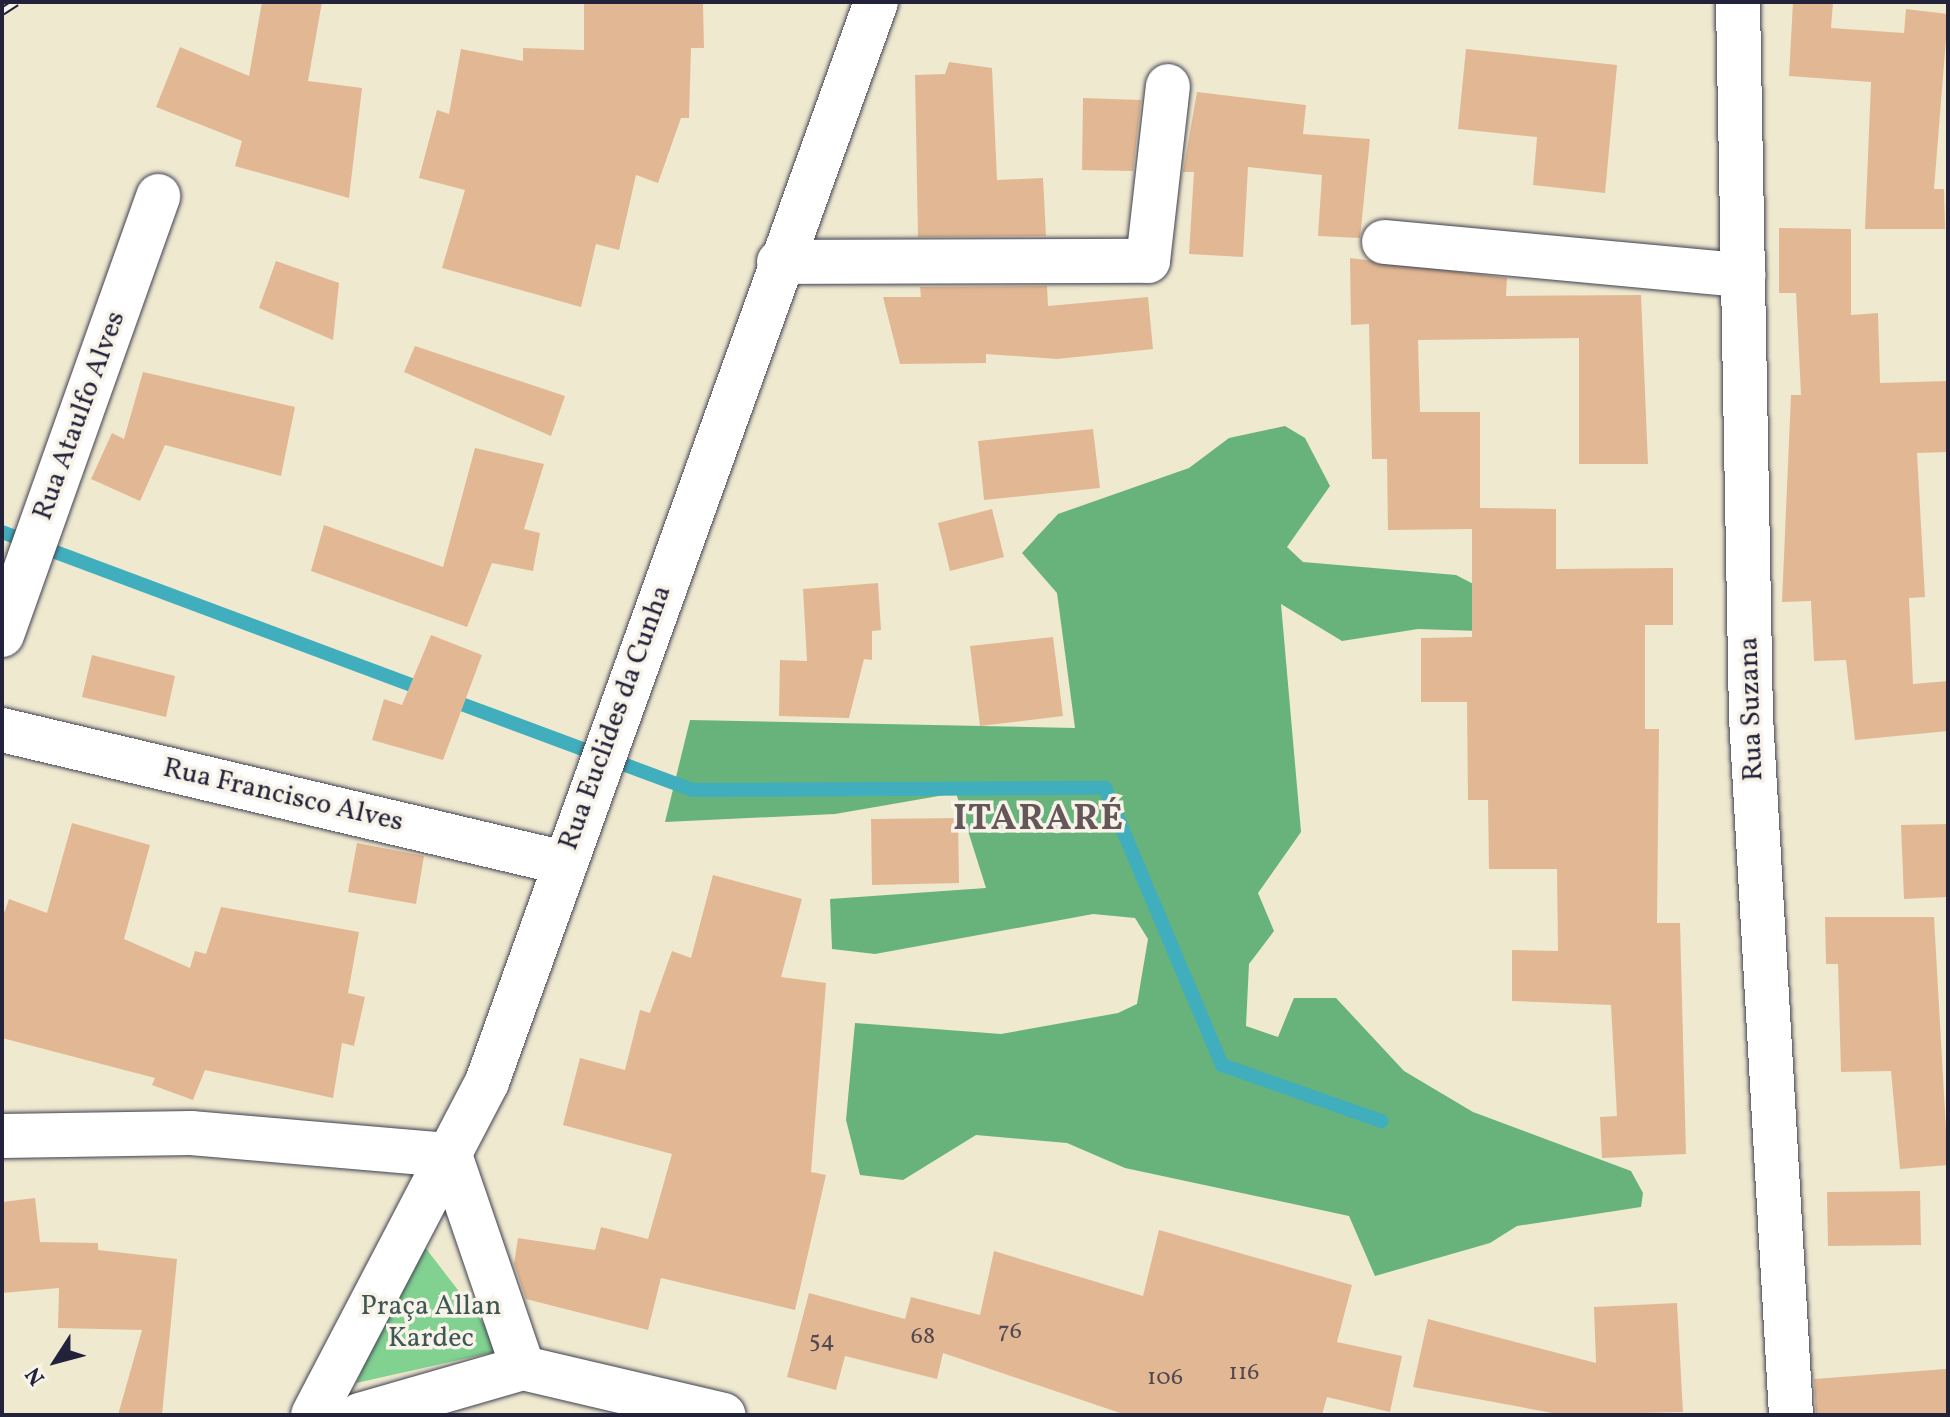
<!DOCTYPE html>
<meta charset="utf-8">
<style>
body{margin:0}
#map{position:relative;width:1950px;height:1417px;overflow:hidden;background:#efe9d0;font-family:Vollkorn,serif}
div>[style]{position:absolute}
.green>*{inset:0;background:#81d191}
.forest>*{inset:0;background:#68b37b}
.stream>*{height:14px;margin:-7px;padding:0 7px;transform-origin:7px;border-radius:7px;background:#40aebd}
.building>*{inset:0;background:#e2b894}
.roads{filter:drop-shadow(0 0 2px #414051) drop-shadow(0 0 2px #414051)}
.minor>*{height:44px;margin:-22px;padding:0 22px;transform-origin:22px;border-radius:22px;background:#fff}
.major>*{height:44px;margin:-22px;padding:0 22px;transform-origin:22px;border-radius:22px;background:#fff}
.rail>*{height:9px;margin-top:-4.5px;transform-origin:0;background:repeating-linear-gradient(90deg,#f7f3e8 0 18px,#22223b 0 36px);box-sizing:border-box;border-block:2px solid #22223b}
span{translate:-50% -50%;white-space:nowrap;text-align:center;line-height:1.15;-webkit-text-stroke:7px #f7f3e8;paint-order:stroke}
.number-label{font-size:24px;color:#524851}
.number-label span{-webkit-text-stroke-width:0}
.street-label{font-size:28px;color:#22223b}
.park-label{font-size:28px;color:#3e5755}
.district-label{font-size:36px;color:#65565a;font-weight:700;letter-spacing:2px}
.frame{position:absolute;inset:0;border:4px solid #22223b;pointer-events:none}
.north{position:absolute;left:16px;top:1321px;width:80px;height:80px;-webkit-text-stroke:6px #f7f3e8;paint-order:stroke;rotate:234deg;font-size:22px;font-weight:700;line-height:32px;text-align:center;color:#22223b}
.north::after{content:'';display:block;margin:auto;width:28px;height:36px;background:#22223b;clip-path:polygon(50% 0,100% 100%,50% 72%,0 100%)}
</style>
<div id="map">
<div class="green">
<div style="clip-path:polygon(421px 1242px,504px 1350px,356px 1383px)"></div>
</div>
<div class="forest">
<div style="clip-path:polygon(1285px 426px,1305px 438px,1330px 486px,1287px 547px,1303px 562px,1456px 575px,1483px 589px,1510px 632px,1418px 629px,1342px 641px,1281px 604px,1301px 832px,1258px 893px,1274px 931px,1249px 964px,1246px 1026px,1278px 1037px,1294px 998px,1336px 998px,1404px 1071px,1473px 1112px,1631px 1171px,1643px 1193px,1641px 1207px,1517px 1226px,1490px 1243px,1375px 1276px,1349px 1216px,1125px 1168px,1067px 1143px,976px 1135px,903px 1180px,860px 1175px,846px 1120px,855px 1023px,1001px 1034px,1118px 1013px,1137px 1004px,1148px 939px,1135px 918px,1093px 914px,875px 954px,832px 949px,830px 899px,986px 888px,956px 793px,835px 814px,665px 822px,690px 720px,1075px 728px,1057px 593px,1022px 553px,1058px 514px,1189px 468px,1229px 438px)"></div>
</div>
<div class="stream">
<div style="left:2px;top:532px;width:452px;rotate:20.5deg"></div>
<div style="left:448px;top:699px;width:261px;rotate:20.4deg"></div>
<div style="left:693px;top:790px;width:412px;rotate:-0.3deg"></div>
<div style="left:1105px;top:788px;width:301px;rotate:67.1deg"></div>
<div style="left:1222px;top:1065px;width:169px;rotate:19.4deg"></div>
</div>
<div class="building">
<div style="clip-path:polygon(262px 2px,322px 2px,308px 81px,362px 88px,349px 198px,235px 166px,242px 141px,156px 107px,180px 47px,249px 76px)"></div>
<div style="clip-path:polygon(1793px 2px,1833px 2px,1831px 28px,1904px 33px,1906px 9px,1948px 14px,1934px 189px,1944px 189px,1945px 229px,1865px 229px,1871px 82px,1789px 76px)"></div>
<div style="clip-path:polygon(703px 3px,704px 48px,691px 48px,689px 118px,681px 118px,658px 183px,636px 175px,619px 250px,596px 244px,581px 307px,442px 268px,465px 190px,419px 178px,437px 110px,449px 114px,461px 49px,523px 61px,523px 48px,584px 50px,584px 4px)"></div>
<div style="clip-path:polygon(1466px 49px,1617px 65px,1605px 193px,1533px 185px,1537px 137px,1458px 129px)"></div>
<div style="clip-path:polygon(949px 62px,992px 68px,997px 180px,1043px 178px,1046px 236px,918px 237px,915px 75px,945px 74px)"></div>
<div style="clip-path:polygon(1197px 92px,1306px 105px,1303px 134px,1370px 139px,1360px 238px,1318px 236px,1322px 175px,1248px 167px,1243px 257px,1189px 254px,1194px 172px,1183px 172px)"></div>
<div style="clip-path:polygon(1083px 98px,1141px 100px,1133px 171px,1082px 170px)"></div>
<div style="clip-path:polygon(1779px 228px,1851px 229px,1851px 315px,1878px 313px,1880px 383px,1948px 381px,1948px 452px,1917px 453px,1925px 597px,1909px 598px,1913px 684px,1948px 681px,1948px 731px,1855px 740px,1846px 660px,1814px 661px,1811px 601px,1782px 602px,1791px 395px,1801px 395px,1796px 293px,1779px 293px)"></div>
<div style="clip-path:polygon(1350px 258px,1507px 278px,1506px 296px,1641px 295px,1648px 464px,1579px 464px,1579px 338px,1418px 340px,1420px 412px,1480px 412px,1480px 508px,1556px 509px,1556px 569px,1673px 568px,1673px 625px,1645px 625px,1645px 729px,1659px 729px,1657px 923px,1680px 923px,1686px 1154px,1602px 1158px,1600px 1117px,1617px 1116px,1611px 1005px,1512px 1001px,1512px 950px,1558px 951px,1557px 869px,1489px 869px,1488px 800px,1468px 800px,1467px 702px,1421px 702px,1421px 638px,1472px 637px,1472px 529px,1388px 530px,1387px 459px,1372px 459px,1369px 324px,1351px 325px)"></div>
<div style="clip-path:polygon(276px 261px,339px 283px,333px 340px,259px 308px)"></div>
<div style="clip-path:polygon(1047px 286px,1048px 306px,1148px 297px,1153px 349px,1057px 359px,986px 354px,986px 363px,900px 364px,883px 297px,921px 297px,920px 287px)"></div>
<div style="clip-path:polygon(415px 346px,565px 396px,551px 436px,404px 372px)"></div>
<div style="clip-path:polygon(143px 372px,295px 407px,281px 476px,165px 445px,140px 501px,91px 479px,112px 433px,124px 439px)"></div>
<div style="clip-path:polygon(1093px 429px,1100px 488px,984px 500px,978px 441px)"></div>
<div style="clip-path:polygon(475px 448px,544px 464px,524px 529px,540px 533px,533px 571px,492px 563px,467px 627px,311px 571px,324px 525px,443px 567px)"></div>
<div style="clip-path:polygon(992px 509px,1004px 557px,950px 571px,938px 523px)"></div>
<div style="clip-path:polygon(878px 583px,881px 630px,872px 631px,872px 660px,864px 659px,849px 718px,779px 716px,780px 660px,807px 661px,803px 589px)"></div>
<div style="clip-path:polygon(431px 635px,482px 655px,443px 760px,372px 740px,384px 699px,402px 705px)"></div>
<div style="clip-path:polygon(1053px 637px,1063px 716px,980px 726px,970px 646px)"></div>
<div style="clip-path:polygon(92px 655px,175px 676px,166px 717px,82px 697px)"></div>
<div style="clip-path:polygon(958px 818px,959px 883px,872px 885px,871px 819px)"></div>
<div style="clip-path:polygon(72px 823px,150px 845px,124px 939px,190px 968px,195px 951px,206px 954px,221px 907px,359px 932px,348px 993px,365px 997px,354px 1046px,342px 1043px,333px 1098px,205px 1070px,193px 1100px,152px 1085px,155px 1078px,2px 1038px,2px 919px,9px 899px,47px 913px)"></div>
<div style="clip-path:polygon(1948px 824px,1948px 897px,1904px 899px,1901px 825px)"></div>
<div style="clip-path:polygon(357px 843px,424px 856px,416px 904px,348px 892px)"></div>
<div style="clip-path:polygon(713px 875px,802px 899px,781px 977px,826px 983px,811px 1172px,826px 1175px,795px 1310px,661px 1278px,648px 1330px,526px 1299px,514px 1264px,518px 1238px,595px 1250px,601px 1227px,648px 1239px,672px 1154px,563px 1125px,580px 1058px,625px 1070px,640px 1010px,650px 1013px,672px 951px,691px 958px)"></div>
<div style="clip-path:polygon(1825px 917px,1934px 917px,1948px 1165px,1900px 1169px,1891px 1071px,1841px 1072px,1838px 964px,1826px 964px)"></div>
<div style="clip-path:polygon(1920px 1191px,1921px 1245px,1828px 1246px,1827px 1192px)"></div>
<div style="clip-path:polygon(35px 1198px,40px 1242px,98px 1243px,98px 1250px,177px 1259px,162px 1415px,118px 1415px,142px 1330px,58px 1328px,59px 1288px,2px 1293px,2px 1202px)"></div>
<div style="clip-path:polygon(1159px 1230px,1352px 1285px,1337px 1342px,1402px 1356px,1390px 1412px,1327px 1397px,1322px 1415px,1126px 1415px,943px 1353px,937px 1379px,845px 1356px,836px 1390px,787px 1377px,809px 1293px,905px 1319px,911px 1297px,980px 1315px,994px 1251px,1143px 1296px)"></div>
<div style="clip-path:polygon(1677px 1303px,1683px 1412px,1563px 1415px,1413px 1387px,1428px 1319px,1596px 1363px,1594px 1307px)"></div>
<div style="clip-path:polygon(1946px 1369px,1948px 1415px,1816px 1415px,1814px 1379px)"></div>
</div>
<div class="roads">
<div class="minor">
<div style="left:1738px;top:2px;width:715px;rotate:88.96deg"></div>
<div style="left:1751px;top:717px;width:699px;rotate:86.72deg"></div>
<div style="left:1384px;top:242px;width:361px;rotate:5.3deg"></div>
<div style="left:779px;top:262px;width:369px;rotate:-0.2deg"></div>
<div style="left:1148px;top:261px;width:176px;rotate:-83.5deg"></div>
<div style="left:2px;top:635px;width:466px;rotate:-70.4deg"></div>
<div style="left:2px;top:730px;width:578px;rotate:13.31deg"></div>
<div style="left:2px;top:1136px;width:189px;rotate:-0.9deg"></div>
<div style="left:191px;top:1133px;width:260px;rotate:4.9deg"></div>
<div style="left:450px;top:1155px;width:225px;rotate:71.1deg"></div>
<div style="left:360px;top:1415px;width:170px;rotate:-16.1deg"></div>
<div style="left:523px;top:1368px;width:206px;rotate:13.2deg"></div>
</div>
<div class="major">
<div style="left:313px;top:1415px;width:376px;rotate:-62.4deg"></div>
<div style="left:487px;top:1082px;width:1148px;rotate:-70.19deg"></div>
</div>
</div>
<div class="rail">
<div style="left:2px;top:11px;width:17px;rotate:-33deg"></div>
</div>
<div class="number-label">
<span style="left:1010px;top:1333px">76</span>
<span style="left:923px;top:1338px">68</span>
<span style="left:822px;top:1342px">54</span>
<span style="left:1244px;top:1374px">116</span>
<span style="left:1165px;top:1379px">106</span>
</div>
<div class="street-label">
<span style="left:80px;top:416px;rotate:-70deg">Rua Ataulfo Alves</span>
<span style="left:1752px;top:709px;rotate:-92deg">Rua Suzana</span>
<span style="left:616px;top:718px;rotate:-70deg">Rua Euclides da Cunha</span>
<span style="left:283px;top:796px;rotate:13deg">Rua Francisco Alves</span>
</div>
<div class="park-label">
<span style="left:431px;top:1323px">Praça Allan<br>Kardec</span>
</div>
<div class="district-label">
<span style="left:1039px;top:821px">ITARARÉ</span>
</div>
<div class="frame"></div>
<div class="north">N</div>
</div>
